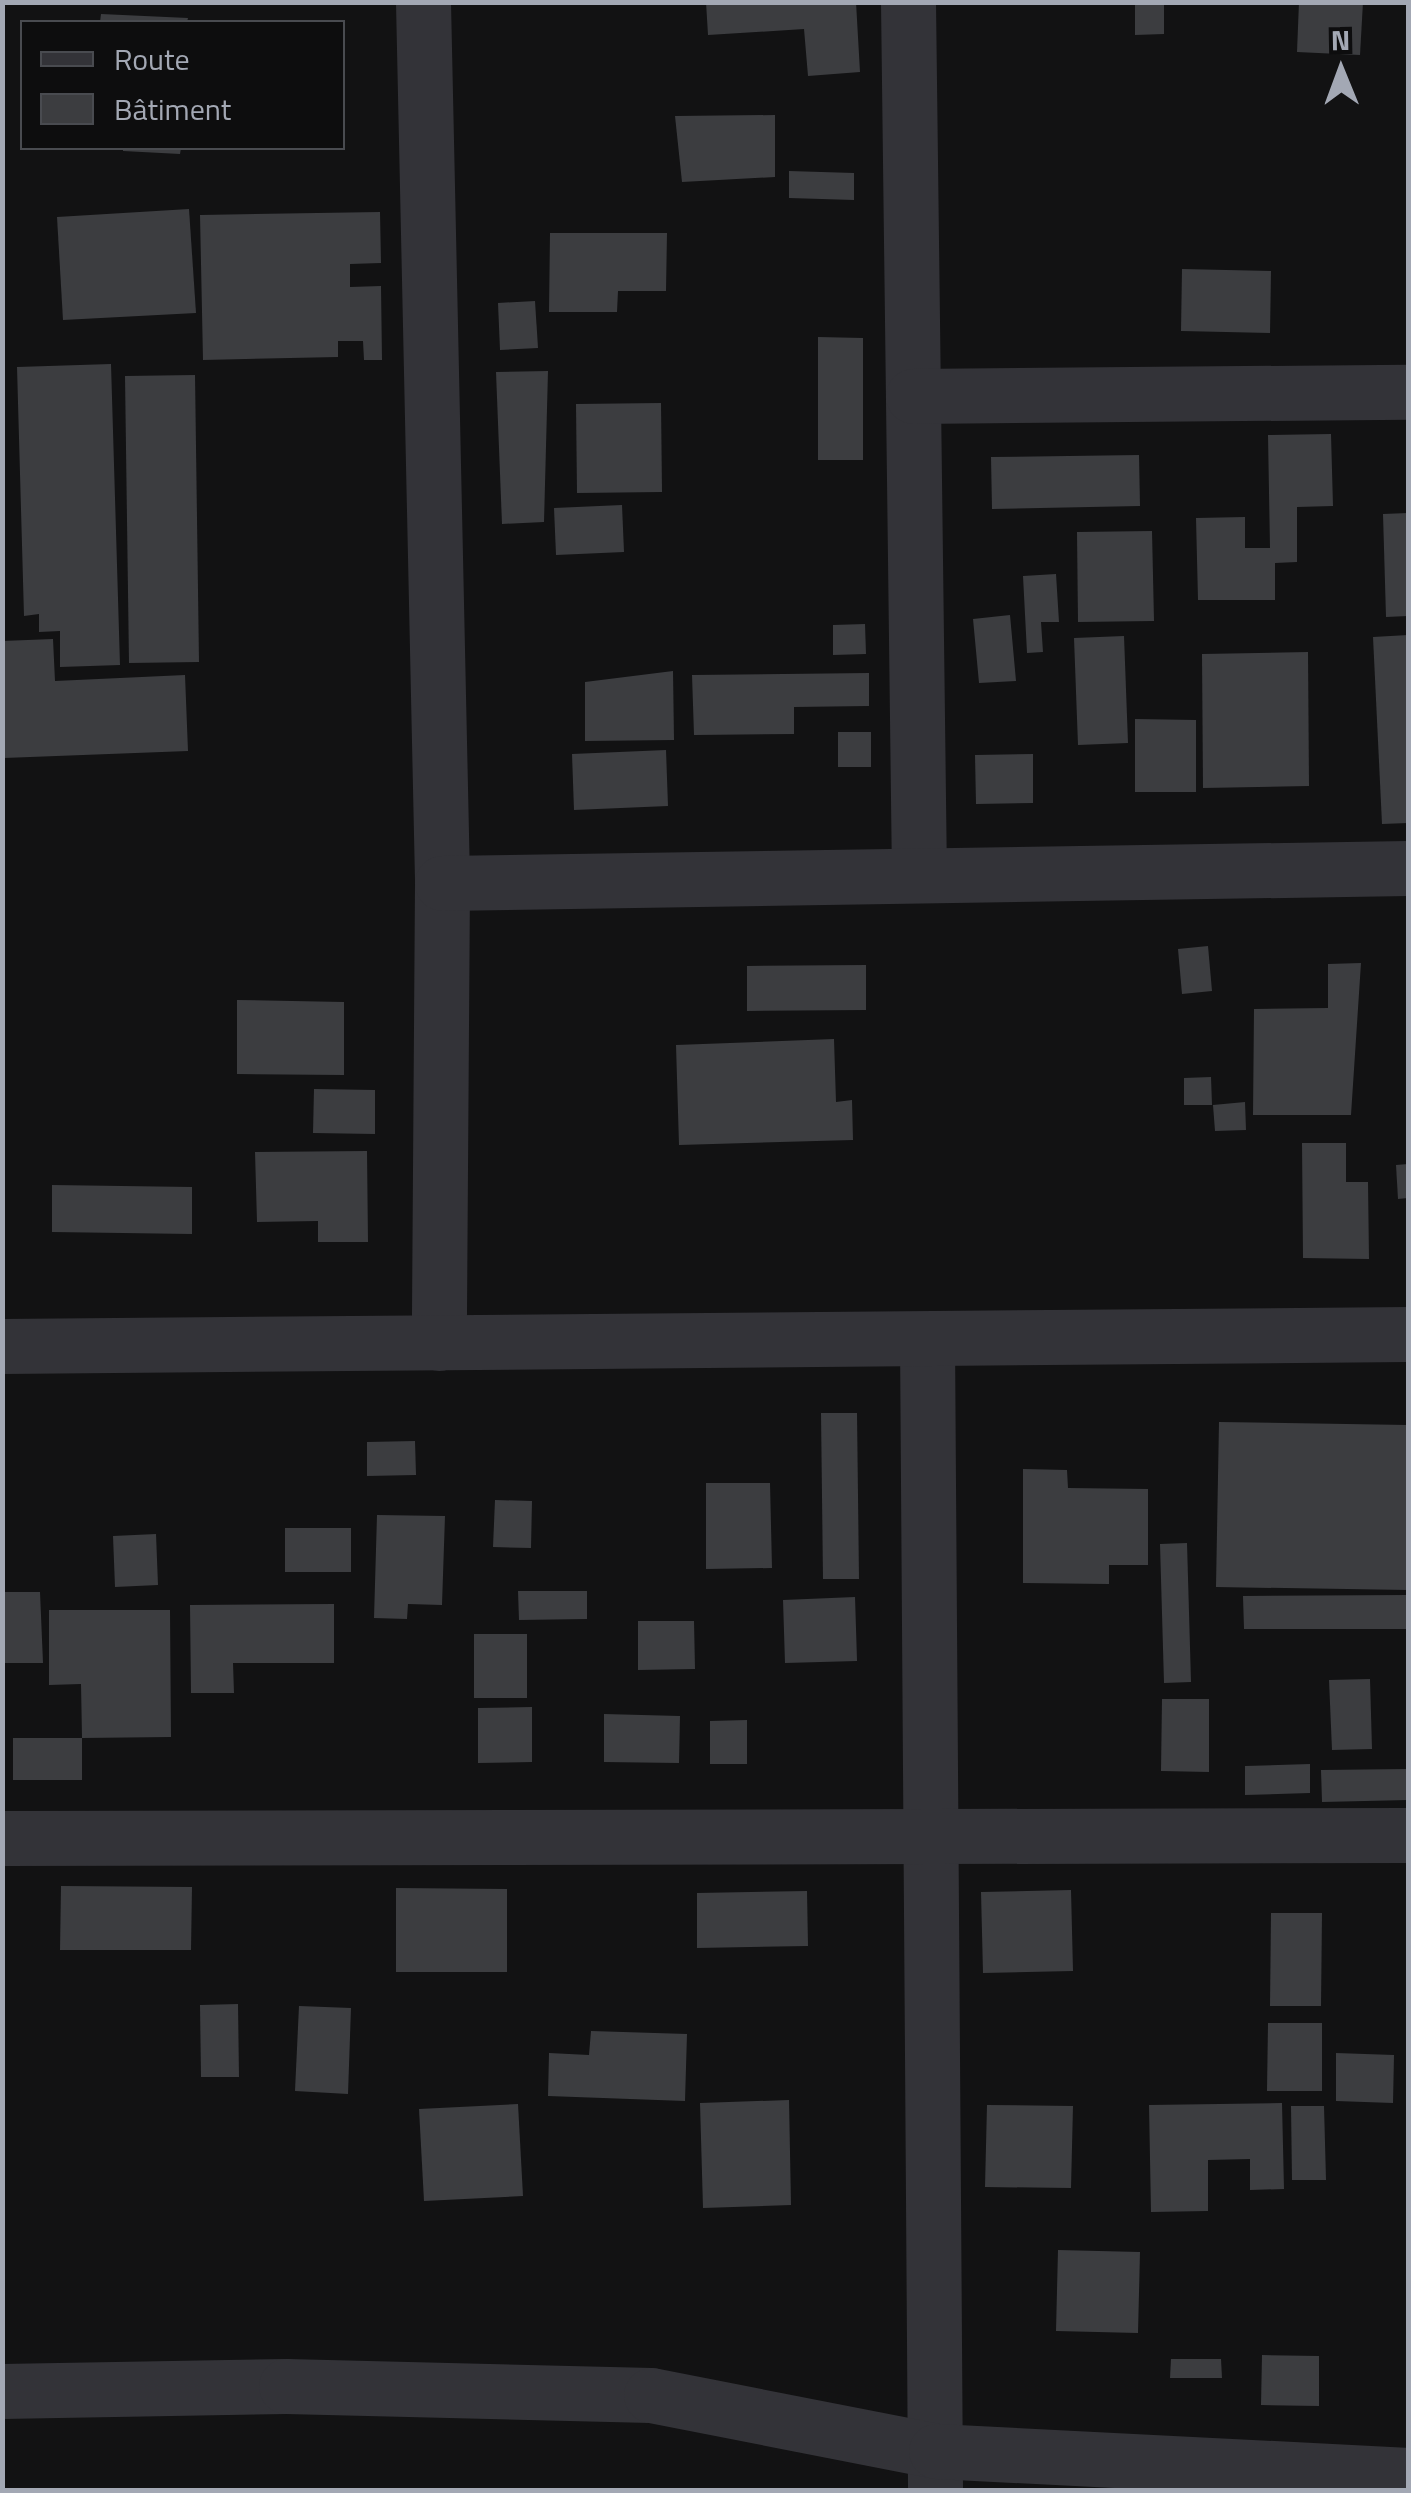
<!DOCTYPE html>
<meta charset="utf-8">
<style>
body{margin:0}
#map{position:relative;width:1411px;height:2493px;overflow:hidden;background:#121213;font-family:"Titillium Web",sans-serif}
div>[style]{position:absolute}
.building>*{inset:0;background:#3c3d40}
.minor>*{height:55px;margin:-27.5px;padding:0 27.5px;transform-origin:27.5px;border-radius:27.5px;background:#333338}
span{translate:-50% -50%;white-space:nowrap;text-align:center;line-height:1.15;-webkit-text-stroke:9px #0d0d0e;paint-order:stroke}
.frame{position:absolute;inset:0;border:5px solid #a3a8b4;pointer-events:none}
.legend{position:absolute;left:20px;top:20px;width:325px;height:130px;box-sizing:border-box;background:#0d0d0e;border:2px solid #494b50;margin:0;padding:12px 18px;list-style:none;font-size:30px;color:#a3a8b4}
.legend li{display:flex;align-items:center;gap:20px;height:50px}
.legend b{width:50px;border:2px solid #494b50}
.north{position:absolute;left:1291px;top:20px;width:100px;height:100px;-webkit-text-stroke:8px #0d0d0e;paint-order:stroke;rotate:359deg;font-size:28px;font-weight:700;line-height:40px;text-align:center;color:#a3a8b4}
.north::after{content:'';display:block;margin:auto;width:35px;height:45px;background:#a3a8b4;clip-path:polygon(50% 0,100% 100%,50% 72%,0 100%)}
</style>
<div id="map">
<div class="building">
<div style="clip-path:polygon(706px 2px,856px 2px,860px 72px,808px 76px,804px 29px,708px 35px)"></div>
<div style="clip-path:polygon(1135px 2px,1164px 2px,1164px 34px,1135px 35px)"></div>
<div style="clip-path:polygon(1299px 2px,1363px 2px,1360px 55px,1297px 52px)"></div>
<div style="clip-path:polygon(101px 14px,188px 18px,187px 22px,100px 22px)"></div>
<div style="clip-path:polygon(775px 115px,775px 177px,682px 182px,675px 116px)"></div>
<div style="clip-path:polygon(123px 148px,181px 148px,180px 154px,123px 151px)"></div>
<div style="clip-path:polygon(789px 171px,854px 173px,854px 200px,789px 198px)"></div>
<div style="clip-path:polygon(189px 209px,196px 313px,63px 320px,57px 217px)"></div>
<div style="clip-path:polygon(380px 212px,381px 263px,350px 264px,350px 287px,381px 286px,382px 360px,364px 360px,363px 341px,338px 341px,338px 357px,203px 360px,200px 215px)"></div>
<div style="clip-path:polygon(550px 233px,667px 233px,666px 291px,618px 291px,617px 312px,549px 312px)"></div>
<div style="clip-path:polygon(1182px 269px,1271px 271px,1270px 333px,1181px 331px)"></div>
<div style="clip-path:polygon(535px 301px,538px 348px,500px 350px,498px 303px)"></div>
<div style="clip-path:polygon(818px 337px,863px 338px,863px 460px,818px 460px)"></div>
<div style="clip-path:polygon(111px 364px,120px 665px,60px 667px,60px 631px,39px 632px,39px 614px,24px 616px,17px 367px)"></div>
<div style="clip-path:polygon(548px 371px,544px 522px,502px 524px,496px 372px)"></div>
<div style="clip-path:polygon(195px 375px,199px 662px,129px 663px,125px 376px)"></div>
<div style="clip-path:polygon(661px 403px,662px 492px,577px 493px,576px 404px)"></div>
<div style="clip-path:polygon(1331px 434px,1333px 506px,1297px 507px,1297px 562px,1275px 563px,1275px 600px,1198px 600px,1196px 518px,1245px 517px,1245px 548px,1270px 548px,1268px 435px)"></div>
<div style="clip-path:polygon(1139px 455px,1140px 506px,992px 509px,991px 457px)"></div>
<div style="clip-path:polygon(622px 505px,624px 552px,556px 555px,554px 508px)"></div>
<div style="clip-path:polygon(1408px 513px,1408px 616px,1386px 617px,1383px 514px)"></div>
<div style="clip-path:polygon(1152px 531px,1154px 621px,1078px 622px,1077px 532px)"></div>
<div style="clip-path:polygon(1056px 574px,1059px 622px,1041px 622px,1043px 652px,1027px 653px,1023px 576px)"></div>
<div style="clip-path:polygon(1010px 615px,1016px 681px,979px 683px,973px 619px)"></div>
<div style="clip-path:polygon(865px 624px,866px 654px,833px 655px,833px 625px)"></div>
<div style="clip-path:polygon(1408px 635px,1408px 823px,1382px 824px,1373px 637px)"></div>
<div style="clip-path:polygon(1124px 636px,1128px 743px,1078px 745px,1074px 638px)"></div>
<div style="clip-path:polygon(53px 639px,55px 681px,185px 675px,188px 751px,4px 758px,2px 641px)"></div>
<div style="clip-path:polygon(1308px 652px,1309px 786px,1203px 788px,1202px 654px)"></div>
<div style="clip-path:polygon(673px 671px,674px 740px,585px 741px,585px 682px)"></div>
<div style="clip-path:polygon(869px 673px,869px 706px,794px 707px,794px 734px,694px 735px,692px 675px)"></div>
<div style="clip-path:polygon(1135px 719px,1196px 720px,1196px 792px,1135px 792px)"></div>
<div style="clip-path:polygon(838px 732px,871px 732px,871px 767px,838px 767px)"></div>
<div style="clip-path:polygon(666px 750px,668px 806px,574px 810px,572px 754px)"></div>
<div style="clip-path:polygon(1033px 754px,1033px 803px,976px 804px,975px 755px)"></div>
<div style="clip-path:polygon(1208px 946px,1212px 991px,1182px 994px,1178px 949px)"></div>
<div style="clip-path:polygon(1361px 963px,1351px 1115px,1253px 1115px,1254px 1009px,1328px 1008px,1328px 964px)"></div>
<div style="clip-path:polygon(866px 965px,866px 1010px,747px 1011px,747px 966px)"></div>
<div style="clip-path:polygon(237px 1000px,344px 1002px,344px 1075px,237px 1074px)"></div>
<div style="clip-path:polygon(834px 1039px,836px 1102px,852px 1100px,853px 1140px,679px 1145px,676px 1045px)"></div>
<div style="clip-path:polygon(1211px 1077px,1212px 1105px,1184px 1105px,1184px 1078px)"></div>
<div style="clip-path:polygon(314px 1089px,375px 1090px,375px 1134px,313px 1133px)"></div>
<div style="clip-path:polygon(1245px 1102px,1246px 1130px,1215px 1131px,1213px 1105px)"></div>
<div style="clip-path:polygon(1302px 1143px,1346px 1143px,1346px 1182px,1368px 1182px,1369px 1259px,1303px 1258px)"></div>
<div style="clip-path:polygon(367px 1151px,368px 1242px,318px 1242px,318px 1221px,257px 1222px,255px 1152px)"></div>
<div style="clip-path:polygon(1408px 1164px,1408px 1198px,1398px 1199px,1396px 1165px)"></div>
<div style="clip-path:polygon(52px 1185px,192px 1187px,192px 1234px,52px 1232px)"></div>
<div style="clip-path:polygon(821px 1413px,857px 1413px,859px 1579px,823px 1579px)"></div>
<div style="clip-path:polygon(1219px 1422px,1408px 1425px,1408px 1590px,1216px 1587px)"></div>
<div style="clip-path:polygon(415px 1441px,416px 1475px,367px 1476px,367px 1442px)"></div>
<div style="clip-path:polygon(1023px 1469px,1067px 1470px,1068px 1488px,1148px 1489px,1148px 1565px,1109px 1565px,1109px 1584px,1023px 1583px)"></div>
<div style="clip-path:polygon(706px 1483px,770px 1483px,772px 1568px,706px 1569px)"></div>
<div style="clip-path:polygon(495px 1500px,532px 1501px,531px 1548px,493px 1547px)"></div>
<div style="clip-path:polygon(377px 1515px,445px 1516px,442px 1605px,408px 1604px,407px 1619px,374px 1618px)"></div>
<div style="clip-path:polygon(285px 1528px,351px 1528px,351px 1572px,285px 1572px)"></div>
<div style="clip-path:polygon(156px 1534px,158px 1585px,115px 1587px,113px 1536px)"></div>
<div style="clip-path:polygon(1187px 1543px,1191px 1682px,1164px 1683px,1160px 1544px)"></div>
<div style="clip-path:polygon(518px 1591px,587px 1591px,587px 1619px,519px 1620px)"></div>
<div style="clip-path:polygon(3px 1592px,40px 1592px,43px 1663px,5px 1663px)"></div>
<div style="clip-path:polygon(1408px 1595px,1408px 1629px,1244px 1629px,1243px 1596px)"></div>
<div style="clip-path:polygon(855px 1597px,857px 1661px,785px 1663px,783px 1600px)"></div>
<div style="clip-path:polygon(334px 1604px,334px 1663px,233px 1663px,234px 1693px,191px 1693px,190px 1605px)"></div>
<div style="clip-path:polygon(49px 1610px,170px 1610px,171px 1737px,82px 1738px,82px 1780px,13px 1780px,13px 1738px,82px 1738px,81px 1684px,49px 1685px)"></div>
<div style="clip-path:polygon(638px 1621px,694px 1621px,695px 1669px,638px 1670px)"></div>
<div style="clip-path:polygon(474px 1634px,527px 1634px,527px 1698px,474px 1698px)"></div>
<div style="clip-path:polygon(1370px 1679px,1372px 1749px,1332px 1750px,1329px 1680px)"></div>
<div style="clip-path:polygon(1162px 1699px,1209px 1699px,1209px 1772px,1161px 1771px)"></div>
<div style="clip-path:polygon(532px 1707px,532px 1762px,478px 1763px,478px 1708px)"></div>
<div style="clip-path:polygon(604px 1714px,680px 1716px,679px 1763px,604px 1762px)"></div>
<div style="clip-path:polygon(747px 1720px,747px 1764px,710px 1764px,710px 1721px)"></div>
<div style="clip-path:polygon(1310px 1764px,1310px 1793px,1245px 1795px,1245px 1766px)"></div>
<div style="clip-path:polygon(1408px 1769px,1408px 1800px,1322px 1802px,1321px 1770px)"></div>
<div style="clip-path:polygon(61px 1886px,192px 1887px,191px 1950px,60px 1950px)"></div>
<div style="clip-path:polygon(396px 1888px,507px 1889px,507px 1972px,396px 1972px)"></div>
<div style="clip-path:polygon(1071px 1890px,1073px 1971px,983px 1973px,981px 1892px)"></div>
<div style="clip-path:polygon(807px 1891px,808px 1946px,697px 1948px,697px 1893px)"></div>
<div style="clip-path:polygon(1271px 1913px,1322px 1913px,1321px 2006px,1270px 2006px)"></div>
<div style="clip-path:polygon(238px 2004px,239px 2077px,201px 2077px,200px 2005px)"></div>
<div style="clip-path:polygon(299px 2006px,351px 2008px,348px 2094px,295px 2091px)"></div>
<div style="clip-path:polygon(1268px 2023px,1322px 2023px,1322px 2091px,1267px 2091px)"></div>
<div style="clip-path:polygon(591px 2031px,687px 2034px,685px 2101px,548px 2096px,549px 2053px,589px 2055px)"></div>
<div style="clip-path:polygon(1336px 2053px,1394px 2055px,1393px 2103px,1336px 2101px)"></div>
<div style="clip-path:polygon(789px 2100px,791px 2205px,703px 2208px,700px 2103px)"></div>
<div style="clip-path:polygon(1282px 2103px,1284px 2189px,1250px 2190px,1250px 2159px,1208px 2160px,1208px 2211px,1151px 2212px,1149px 2105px)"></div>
<div style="clip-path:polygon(518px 2104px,523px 2196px,424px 2201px,419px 2109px)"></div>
<div style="clip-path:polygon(987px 2105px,1073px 2106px,1071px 2188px,985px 2187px)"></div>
<div style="clip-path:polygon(1291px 2106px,1324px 2106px,1326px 2180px,1292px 2180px)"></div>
<div style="clip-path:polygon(1058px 2250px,1140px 2252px,1138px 2333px,1056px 2331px)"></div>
<div style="clip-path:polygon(1262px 2355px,1319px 2356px,1319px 2406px,1261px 2405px)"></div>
<div style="clip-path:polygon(1171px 2359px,1221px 2359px,1222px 2378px,1170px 2378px)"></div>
</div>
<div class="minor">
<div style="left:423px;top:2px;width:881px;rotate:88.76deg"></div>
<div style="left:442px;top:883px;width:460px;rotate:90.4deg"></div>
<div style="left:908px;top:2px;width:872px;rotate:89.28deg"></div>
<div style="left:913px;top:396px;width:495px;rotate:-0.5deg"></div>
<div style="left:442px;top:883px;width:966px;rotate:-0.89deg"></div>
<div style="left:927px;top:1339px;width:1151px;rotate:89.6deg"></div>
<div style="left:2px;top:1346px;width:1406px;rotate:-0.49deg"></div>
<div style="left:2px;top:1838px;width:1406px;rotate:-0.12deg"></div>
<div style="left:2px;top:2391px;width:284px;rotate:-1deg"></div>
<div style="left:286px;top:2386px;width:365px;rotate:1.4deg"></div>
<div style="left:651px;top:2395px;width:290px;rotate:11.1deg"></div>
<div style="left:936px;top:2451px;width:473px;rotate:2.9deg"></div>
</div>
<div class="frame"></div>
<ul class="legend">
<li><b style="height:12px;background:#333338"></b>Route</li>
<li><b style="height:28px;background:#3c3d40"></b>Bâtiment</li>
</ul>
<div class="north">N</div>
</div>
